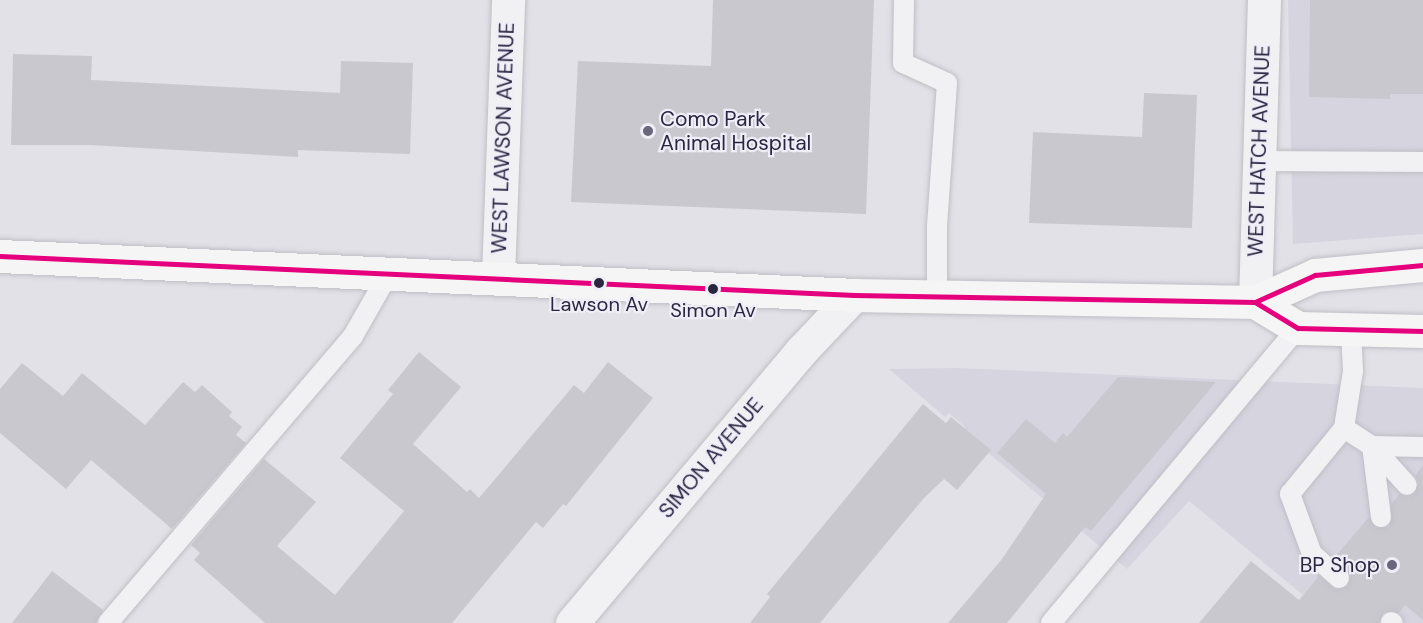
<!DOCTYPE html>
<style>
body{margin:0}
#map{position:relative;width:1423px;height:623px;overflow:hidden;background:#e2e1e7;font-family:"DM Sans",sans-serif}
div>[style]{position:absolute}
.built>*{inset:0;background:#d6d4df}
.building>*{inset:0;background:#c9c8cf}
.roads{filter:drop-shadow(0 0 2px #bfbec5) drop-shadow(0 0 2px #bfbec5)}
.service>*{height:20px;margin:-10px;padding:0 10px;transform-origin:10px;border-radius:10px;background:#f1f1f3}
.minor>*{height:33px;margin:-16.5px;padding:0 16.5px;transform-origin:16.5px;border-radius:16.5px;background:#f1f1f3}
.secondary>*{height:33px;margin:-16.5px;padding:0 16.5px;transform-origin:16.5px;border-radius:16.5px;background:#f5f5f6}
.bus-1>*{height:4.5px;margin:-2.25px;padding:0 2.25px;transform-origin:2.25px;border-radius:2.25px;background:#e5007d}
.dots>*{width:16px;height:16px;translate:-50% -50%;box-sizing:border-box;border:3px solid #efeef7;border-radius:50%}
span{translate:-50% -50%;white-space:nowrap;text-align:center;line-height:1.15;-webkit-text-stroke:4.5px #efeef7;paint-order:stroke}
.bus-label{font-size:20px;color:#2a2642}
.poi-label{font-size:21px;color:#2a2642}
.left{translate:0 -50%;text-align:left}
.right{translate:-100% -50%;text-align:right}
.street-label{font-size:21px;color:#2a2642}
</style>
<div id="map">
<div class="built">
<div style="clip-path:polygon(1288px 0,1423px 0,1423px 234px,1293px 244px)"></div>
<div style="clip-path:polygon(957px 368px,1423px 388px,1423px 623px,1337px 623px,1189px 501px,1127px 569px,962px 431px,965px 427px,949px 413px,945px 417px,889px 369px)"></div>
</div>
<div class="building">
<div style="clip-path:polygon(713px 0,874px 0,866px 214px,571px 202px,578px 61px,711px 66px)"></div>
<div style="clip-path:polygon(1310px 0,1423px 0,1423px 94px,1390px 94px,1390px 99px,1309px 97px)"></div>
<div style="clip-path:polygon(13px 54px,92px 56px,91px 80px,340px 93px,341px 61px,413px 63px,410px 154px,298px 150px,298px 157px,90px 145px,11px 145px)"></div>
<div style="clip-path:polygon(1144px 93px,1197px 95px,1192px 228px,1029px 223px,1033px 132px,1142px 137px)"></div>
<div style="clip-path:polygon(419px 352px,461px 387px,413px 444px,467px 492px,470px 489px,479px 498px,574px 385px,584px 393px,608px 362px,653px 398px,566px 506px,563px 504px,543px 528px,536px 522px,452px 623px,265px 623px,194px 560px,200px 553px,191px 545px,264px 459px,316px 502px,277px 546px,335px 595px,404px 511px,340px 458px,393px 394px,388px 390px)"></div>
<div style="clip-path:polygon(22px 363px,63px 396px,82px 373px,145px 425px,183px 382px,195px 392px,202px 385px,232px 412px,229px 416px,242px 427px,236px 435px,246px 443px,172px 529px,91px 460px,66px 489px,0 433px,0 389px)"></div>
<div style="clip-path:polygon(1118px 377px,1216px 382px,1091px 531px,1085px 527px,1007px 623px,948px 623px,1002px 559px,1046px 494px,997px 453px,1026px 419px,1055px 443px,1063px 433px,1067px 437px)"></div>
<div style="clip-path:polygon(923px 404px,946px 423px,951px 417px,991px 450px,957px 490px,944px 479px,924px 498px,820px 623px,750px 623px,770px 597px,767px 594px)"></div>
<div style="clip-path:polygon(1423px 465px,1423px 620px,1405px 605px,1399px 613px,1384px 612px,1379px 623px,1199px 623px,1251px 561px,1299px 600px,1319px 576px,1336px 590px,1348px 586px,1350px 574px,1334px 558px,1369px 517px,1376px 528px,1389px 526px,1391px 504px,1400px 494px,1409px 497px,1415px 493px,1419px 483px,1415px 476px)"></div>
<div style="clip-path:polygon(52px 571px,103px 610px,96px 623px,12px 623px)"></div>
</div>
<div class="roads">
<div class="service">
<div style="left:904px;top:0;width:63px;rotate:90.9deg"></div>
<div style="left:903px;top:63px;width:48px;rotate:24.4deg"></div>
<div style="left:947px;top:83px;width:143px;rotate:94deg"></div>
<div style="left:937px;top:226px;width:71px;rotate:90deg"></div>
<div style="left:1259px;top:161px;width:164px;rotate:0.3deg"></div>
<div style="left:1351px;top:330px;width:41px;rotate:87.2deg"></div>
<div style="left:1353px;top:371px;width:58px;rotate:99deg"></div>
<div style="left:1344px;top:428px;width:33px;rotate:33deg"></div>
<div style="left:1372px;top:446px;width:52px;rotate:48.1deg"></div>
<div style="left:1381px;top:517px;width:72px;rotate:-97.2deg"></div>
<div style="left:1372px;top:446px;width:51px;rotate:1.1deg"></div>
<div style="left:1339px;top:578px;width:36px;rotate:-138deg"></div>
<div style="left:1312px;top:554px;width:64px;rotate:-110.1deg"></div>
<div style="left:1290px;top:494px;width:85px;rotate:-50.7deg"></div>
<div style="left:1391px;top:622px;width:2px;rotate:27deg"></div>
<div style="left:108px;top:623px;width:377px;rotate:-49.5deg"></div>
<div style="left:353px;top:336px;width:73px;rotate:-60.3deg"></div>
<div style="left:1051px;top:623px;width:385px;rotate:-50.1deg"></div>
</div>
<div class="minor">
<div style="left:498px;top:277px;width:277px;rotate:-87.9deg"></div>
<div style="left:1255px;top:302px;width:302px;rotate:-88.3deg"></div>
<div style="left:572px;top:623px;width:356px;rotate:-49.9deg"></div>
<div style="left:801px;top:351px;width:77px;rotate:-46.6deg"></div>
</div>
<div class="secondary">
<div style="left:0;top:256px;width:855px;rotate:2.61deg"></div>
<div style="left:854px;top:295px;width:401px;rotate:1deg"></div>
<div style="left:1255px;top:302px;width:66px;rotate:-24.2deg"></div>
<div style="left:1315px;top:275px;width:108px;rotate:-5.3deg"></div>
<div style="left:1255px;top:302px;width:50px;rotate:31.2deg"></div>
<div style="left:1298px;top:328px;width:125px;rotate:1.4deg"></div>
</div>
</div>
<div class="bus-1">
<div style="left:0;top:256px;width:855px;rotate:2.61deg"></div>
<div style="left:854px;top:295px;width:401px;rotate:1deg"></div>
<div style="left:1255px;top:302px;width:66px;rotate:-24.2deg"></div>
<div style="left:1315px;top:275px;width:108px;rotate:-5.3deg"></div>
<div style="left:1255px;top:302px;width:50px;rotate:31.2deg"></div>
<div style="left:1298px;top:328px;width:125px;rotate:1.4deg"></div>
</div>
<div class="dots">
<div style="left:648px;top:131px;background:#6a677c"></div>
<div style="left:599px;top:283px;background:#2a2642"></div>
<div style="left:713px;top:289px;background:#2a2642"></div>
<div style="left:1392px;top:565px;background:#6a677c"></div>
</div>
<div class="bus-label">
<span style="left:599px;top:304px">Lawson Av</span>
<span style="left:713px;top:310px">Simon Av</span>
</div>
<div class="poi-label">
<span class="left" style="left:660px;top:131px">Como Park<br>Animal Hospital</span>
<span class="right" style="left:1380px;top:565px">BP Shop</span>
</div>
<div class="street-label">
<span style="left:503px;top:138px;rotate:-88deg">WEST LAWSON AVENUE</span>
<span style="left:1259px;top:151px;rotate:-88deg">WEST HATCH AVENUE</span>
<span style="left:711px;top:458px;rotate:-50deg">SIMON AVENUE</span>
</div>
</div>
